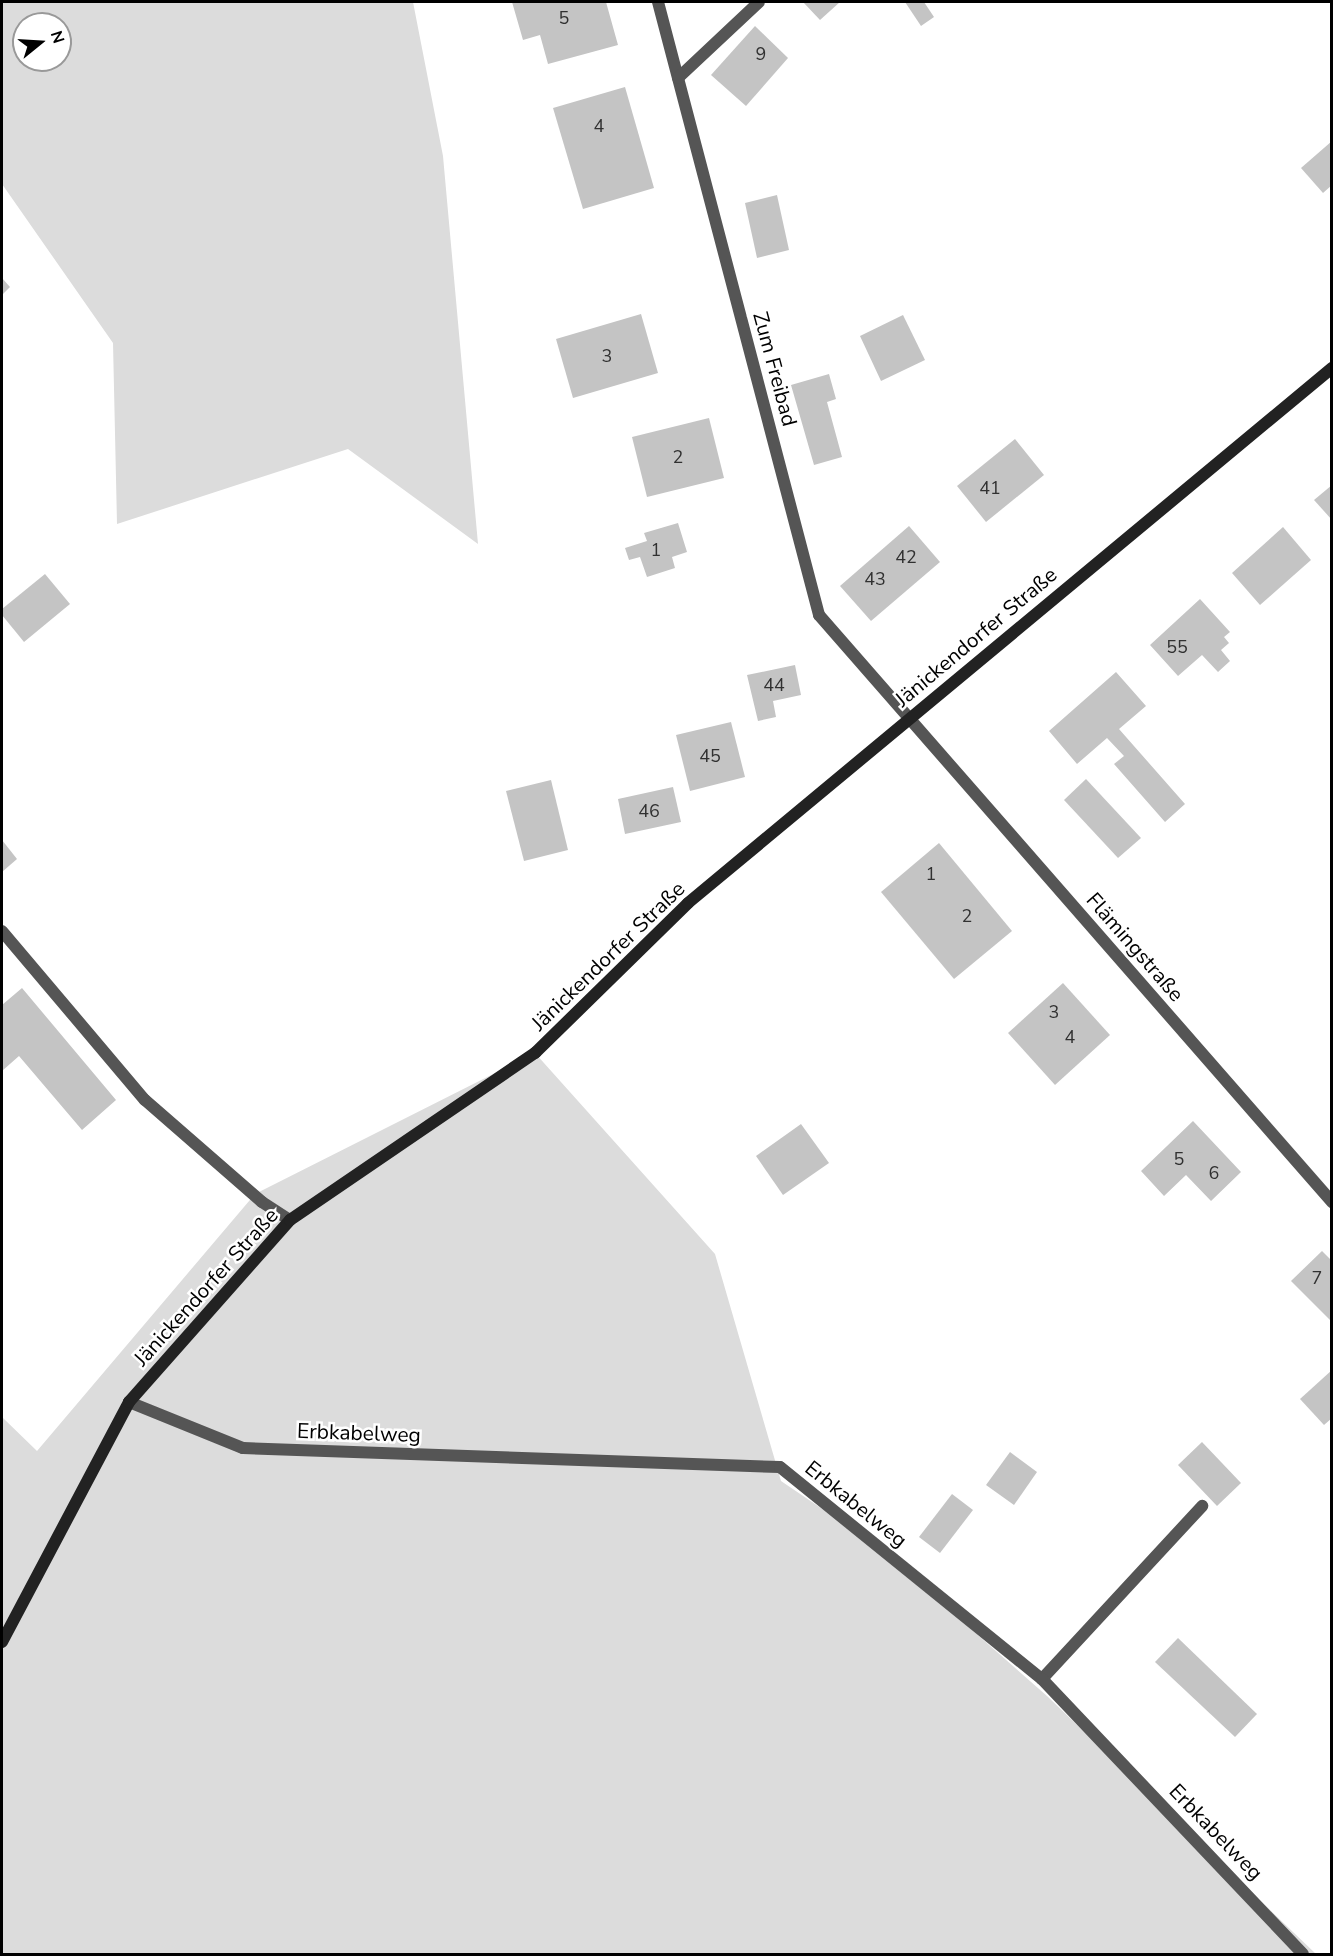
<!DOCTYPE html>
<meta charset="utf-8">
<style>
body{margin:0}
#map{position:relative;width:1333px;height:1956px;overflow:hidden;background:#fff;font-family:"Nunito Sans",sans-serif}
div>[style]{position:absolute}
.green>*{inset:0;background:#dcdcdc}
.building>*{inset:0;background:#c4c4c4}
.service>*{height:12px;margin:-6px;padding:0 6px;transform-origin:6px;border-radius:6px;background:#555}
.minor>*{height:12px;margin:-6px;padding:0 6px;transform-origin:6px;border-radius:6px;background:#555}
.secondary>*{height:12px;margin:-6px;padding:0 6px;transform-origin:6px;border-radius:6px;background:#222}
span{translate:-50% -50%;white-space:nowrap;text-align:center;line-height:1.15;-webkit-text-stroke:5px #fff;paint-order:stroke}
.number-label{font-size:18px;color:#313131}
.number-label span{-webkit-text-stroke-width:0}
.street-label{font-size:21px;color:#000}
.frame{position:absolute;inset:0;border:3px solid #000;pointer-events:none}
.north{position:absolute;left:12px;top:12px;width:60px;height:60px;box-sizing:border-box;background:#fff;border:2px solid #999;border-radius:50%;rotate:72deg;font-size:16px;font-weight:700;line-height:24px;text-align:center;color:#000}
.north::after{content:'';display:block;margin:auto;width:21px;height:27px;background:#000;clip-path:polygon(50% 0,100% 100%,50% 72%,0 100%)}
</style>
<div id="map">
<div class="green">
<div style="clip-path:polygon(evenodd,2px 2px,413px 2px,443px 156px,478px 544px,348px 449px,117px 524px,113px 343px,2px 184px,2px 2px,24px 24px,60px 24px,60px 60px,24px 60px,24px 24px)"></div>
<div style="clip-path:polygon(535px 1053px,715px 1254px,781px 1481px,877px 1546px,1047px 1696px,1316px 1954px,2px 1954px,2px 1417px,37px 1451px,255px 1194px)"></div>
</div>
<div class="building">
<div style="clip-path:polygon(512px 2px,606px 2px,618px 45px,548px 64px,540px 35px,523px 40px)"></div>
<div style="clip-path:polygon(803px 2px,840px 2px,820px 20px)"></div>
<div style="clip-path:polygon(905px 2px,924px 2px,934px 17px,921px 26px)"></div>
<div style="clip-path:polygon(755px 26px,788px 58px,746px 106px,711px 75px)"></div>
<div style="clip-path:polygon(625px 87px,654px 188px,583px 209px,553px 108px)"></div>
<div style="clip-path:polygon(1332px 141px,1332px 185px,1323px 193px,1301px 168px)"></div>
<div style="clip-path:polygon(777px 195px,789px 250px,757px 258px,745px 203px)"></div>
<div style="clip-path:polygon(2px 278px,10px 287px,2px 295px)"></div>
<div style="clip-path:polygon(641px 314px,658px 373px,573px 398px,556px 339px)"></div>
<div style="clip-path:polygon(903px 315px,925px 360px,881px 381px,860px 336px)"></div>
<div style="clip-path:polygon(829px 374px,836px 399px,827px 402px,842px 457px,814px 465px,791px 385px)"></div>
<div style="clip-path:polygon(709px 418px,724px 478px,647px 497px,632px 437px)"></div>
<div style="clip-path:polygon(1015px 439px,1044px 475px,986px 522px,957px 486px)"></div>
<div style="clip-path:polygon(1332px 485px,1332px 520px,1314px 500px)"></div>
<div style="clip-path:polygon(678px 523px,687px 552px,672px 557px,675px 568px,647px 577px,640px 557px,629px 560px,625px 548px,647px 541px,644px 533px)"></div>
<div style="clip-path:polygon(909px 526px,940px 562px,871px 621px,840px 586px)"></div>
<div style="clip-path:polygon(1283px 527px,1311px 560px,1260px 605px,1232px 573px)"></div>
<div style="clip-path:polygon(45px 574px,70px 604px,24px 642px,2px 615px,2px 609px)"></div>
<div style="clip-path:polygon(1200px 599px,1230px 632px,1224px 637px,1229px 643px,1221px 650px,1230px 661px,1218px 672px,1202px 655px,1178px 676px,1150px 645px)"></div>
<div style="clip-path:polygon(795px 665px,801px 695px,773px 701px,776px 717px,758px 721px,747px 675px)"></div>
<div style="clip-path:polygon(1116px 672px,1146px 706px,1119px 729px,1185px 804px,1165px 822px,1114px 764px,1124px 756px,1107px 738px,1077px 764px,1049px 731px)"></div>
<div style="clip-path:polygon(731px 722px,745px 777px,690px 791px,676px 735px)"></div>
<div style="clip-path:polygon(1086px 779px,1141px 838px,1118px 858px,1064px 800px)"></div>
<div style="clip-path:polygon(551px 780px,568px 850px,524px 861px,506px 791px)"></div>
<div style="clip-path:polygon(673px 787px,681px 822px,625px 834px,618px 799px)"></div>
<div style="clip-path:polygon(2px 840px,17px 859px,2px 872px)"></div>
<div style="clip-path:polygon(939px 843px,1012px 931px,954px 979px,881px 892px)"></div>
<div style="clip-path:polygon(1063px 983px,1110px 1035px,1055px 1085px,1008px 1033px)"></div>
<div style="clip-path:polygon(22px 988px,116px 1100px,82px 1130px,19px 1056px,2px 1071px,2px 1005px)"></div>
<div style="clip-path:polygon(1193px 1121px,1241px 1172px,1211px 1201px,1186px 1175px,1164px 1196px,1141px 1171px)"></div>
<div style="clip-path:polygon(801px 1124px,829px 1163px,783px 1195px,756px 1156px)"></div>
<div style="clip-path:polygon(1322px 1251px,1332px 1261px,1332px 1322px,1291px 1281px)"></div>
<div style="clip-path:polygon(1332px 1370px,1332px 1418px,1324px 1425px,1300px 1399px)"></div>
<div style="clip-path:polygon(1202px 1442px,1241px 1483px,1217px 1506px,1178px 1465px)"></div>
<div style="clip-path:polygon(1010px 1452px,1037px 1472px,1014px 1505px,986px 1485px)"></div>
<div style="clip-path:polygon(952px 1494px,973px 1510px,940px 1553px,919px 1537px)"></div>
<div style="clip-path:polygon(1178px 1638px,1257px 1714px,1235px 1737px,1155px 1662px)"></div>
</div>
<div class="service">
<div style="left:2px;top:931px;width:221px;rotate:49.8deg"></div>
<div style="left:145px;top:1100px;width:155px;rotate:41.1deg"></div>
<div style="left:262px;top:1202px;width:33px;rotate:33deg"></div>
<div style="left:1042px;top:1679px;width:236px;rotate:-47.2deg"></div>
</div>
<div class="minor">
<div style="left:658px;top:2px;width:634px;rotate:75.28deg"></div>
<div style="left:819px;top:615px;width:780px;rotate:48.85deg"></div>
<div style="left:678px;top:78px;width:111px;rotate:-43.2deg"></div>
<div style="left:129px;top:1402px;width:123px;rotate:22deg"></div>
<div style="left:243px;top:1448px;width:537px;rotate:2.03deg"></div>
<div style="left:780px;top:1467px;width:337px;rotate:39deg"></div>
<div style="left:1042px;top:1679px;width:379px;rotate:46.5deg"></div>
</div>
<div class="secondary">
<div style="left:2px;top:1642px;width:272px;rotate:-62.1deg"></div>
<div style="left:129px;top:1402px;width:243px;rotate:-48.5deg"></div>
<div style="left:290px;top:1220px;width:297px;rotate:-34.3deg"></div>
<div style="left:535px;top:1053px;width:214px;rotate:-44.4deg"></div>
<div style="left:688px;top:903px;width:837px;rotate:-39.72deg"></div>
</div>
<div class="number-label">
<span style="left:564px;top:18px">5</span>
<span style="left:761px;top:54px">9</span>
<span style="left:599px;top:126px">4</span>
<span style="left:607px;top:356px">3</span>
<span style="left:678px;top:457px">2</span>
<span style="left:990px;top:488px">41</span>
<span style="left:656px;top:550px">1</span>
<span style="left:906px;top:557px">42</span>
<span style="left:875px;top:579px">43</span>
<span style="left:1177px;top:647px">55</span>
<span style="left:774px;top:685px">44</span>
<span style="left:710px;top:756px">45</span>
<span style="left:649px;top:811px">46</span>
<span style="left:931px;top:874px">1</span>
<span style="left:967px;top:916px">2</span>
<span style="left:1054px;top:1012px">3</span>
<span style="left:1070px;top:1037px">4</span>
<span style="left:1179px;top:1159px">5</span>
<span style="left:1214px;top:1173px">6</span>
<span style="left:1317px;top:1278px">7</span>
</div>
<div class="street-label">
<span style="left:775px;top:369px;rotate:75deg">Zum Freibad</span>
<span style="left:976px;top:637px;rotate:-40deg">Jänickendorfer Straße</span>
<span style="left:1135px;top:947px;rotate:49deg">Flämingstraße</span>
<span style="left:608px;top:956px;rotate:-44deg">Jänickendorfer Straße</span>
<span style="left:206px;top:1287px;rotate:-48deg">Jänickendorfer Straße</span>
<span style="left:359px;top:1433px;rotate:2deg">Erbkabelweg</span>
<span style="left:856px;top:1504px;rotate:39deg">Erbkabelweg</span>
<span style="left:1216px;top:1832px;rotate:46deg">Erbkabelweg</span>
</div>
<div class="frame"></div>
<div class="north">N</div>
</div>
